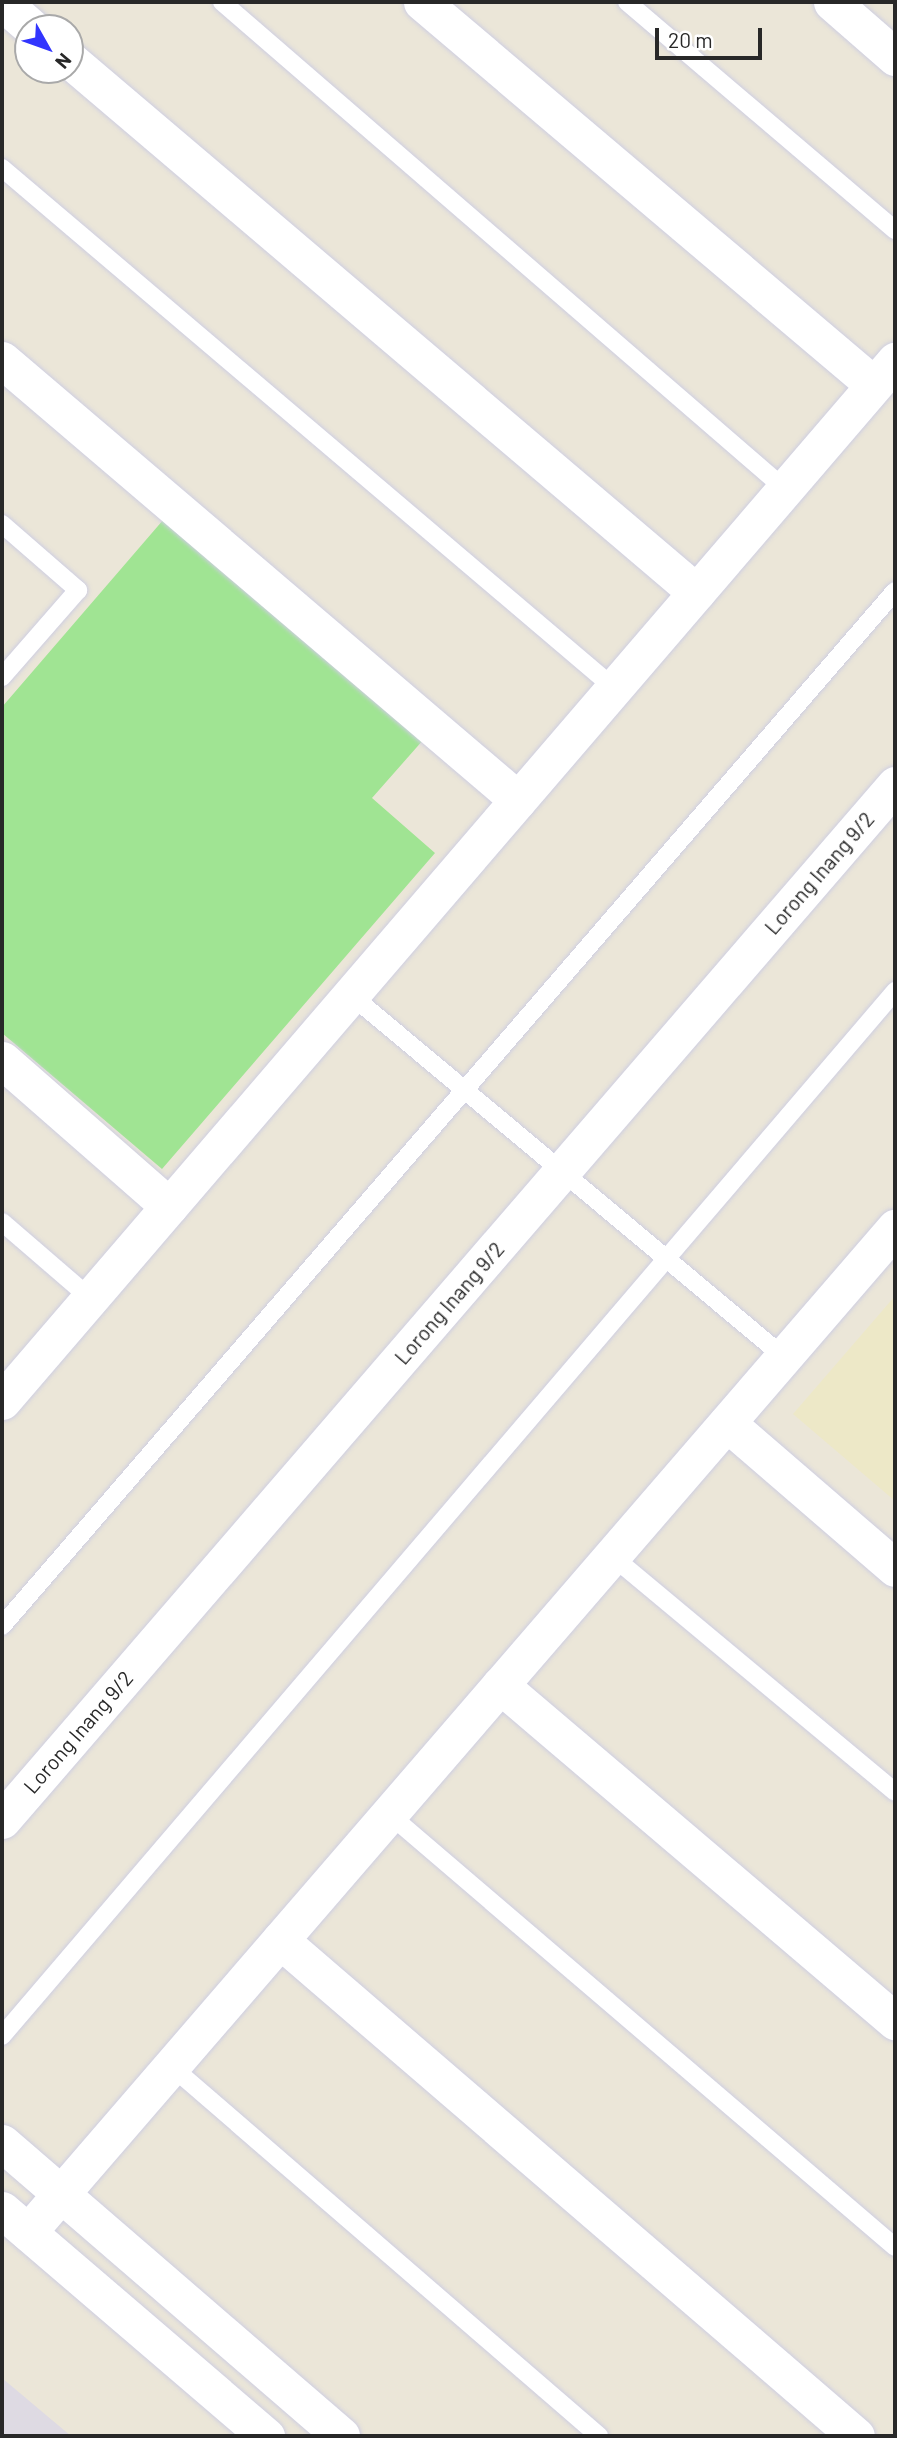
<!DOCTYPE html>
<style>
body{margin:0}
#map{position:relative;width:897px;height:2438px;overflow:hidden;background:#ebe6d8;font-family:Barlow,sans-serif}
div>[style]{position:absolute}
.industrial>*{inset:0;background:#dedae3}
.education>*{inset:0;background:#ede8c7}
.green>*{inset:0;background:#a0e493}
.roads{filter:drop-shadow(0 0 2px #cecee1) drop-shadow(0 0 2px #cecee1)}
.service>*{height:18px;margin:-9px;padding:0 9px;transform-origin:9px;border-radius:9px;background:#fff}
.minor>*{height:37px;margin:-18.5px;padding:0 18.5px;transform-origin:18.5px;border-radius:18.5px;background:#fff}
span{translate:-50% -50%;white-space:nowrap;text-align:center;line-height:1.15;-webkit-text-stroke:5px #fff;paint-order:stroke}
.street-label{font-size:21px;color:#282828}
.frame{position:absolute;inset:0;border:4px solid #282828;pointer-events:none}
.north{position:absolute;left:14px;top:14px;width:70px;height:70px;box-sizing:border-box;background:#fff;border:2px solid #a9a9a9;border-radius:50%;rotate:130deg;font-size:19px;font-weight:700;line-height:28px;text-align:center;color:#282828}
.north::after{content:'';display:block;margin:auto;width:24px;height:32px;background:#3235fe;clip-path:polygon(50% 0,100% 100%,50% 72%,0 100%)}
.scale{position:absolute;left:655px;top:28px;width:107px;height:32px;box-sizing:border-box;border:4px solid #282828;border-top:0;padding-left:9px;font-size:21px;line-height:24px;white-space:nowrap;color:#282828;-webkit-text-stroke:5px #fff;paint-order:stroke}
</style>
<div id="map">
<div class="industrial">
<div style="clip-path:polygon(2px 2378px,71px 2436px,2px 2436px)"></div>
</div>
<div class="education">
<div style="clip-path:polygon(895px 1296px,895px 1501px,793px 1414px)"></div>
</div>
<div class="green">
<div style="clip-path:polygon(170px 512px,424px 739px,372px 798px,435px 853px,162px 1169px,2px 1033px,2px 707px)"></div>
</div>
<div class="roads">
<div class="service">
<div style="left:222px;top:2px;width:744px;rotate:40.86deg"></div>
<div style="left:627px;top:2px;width:352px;rotate:40.4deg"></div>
<div style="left:2px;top:168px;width:803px;rotate:40.35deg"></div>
<div style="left:2px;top:524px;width:101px;rotate:41deg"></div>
<div style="left:78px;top:590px;width:116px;rotate:131.1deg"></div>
<div style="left:351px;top:995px;width:564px;rotate:39.9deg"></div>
<div style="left:2px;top:1222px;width:116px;rotate:40.8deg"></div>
<div style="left:612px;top:1556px;width:368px;rotate:39.8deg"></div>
<div style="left:2px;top:1626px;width:1367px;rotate:-49.21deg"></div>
<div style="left:389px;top:1814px;width:666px;rotate:40.55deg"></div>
<div style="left:2px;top:2036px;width:1375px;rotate:-49.48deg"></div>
<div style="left:171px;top:2066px;width:566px;rotate:40.84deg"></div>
</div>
<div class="minor">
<div style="left:2px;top:2px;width:40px;rotate:41deg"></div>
<div style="left:422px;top:2px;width:592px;rotate:40.28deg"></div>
<div style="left:832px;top:2px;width:84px;rotate:41.1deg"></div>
<div style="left:70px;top:60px;width:822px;rotate:40.36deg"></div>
<div style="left:2px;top:360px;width:678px;rotate:40.45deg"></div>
<div style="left:2px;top:1060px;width:222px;rotate:41.2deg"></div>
<div style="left:2px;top:1401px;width:1371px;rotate:-49.35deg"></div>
<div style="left:727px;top:1423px;width:222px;rotate:40.8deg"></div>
<div style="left:500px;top:1685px;width:519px;rotate:40.39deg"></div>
<div style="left:2px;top:1820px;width:1367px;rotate:-49.21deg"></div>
<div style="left:280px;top:1940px;width:760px;rotate:40.73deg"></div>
<div style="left:2px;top:2143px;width:448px;rotate:40.8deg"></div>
<div style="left:2px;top:2210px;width:348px;rotate:40.6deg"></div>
<div style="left:28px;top:2232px;width:1327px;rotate:-49.19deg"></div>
</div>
</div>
<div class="street-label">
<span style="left:819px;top:873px;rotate:-49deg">Lorong Inang 9/2</span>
<span style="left:449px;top:1303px;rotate:-49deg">Lorong Inang 9/2</span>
<span style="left:78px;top:1732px;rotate:-49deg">Lorong Inang 9/2</span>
</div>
<div class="frame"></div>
<div class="north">N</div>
<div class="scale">20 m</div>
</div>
